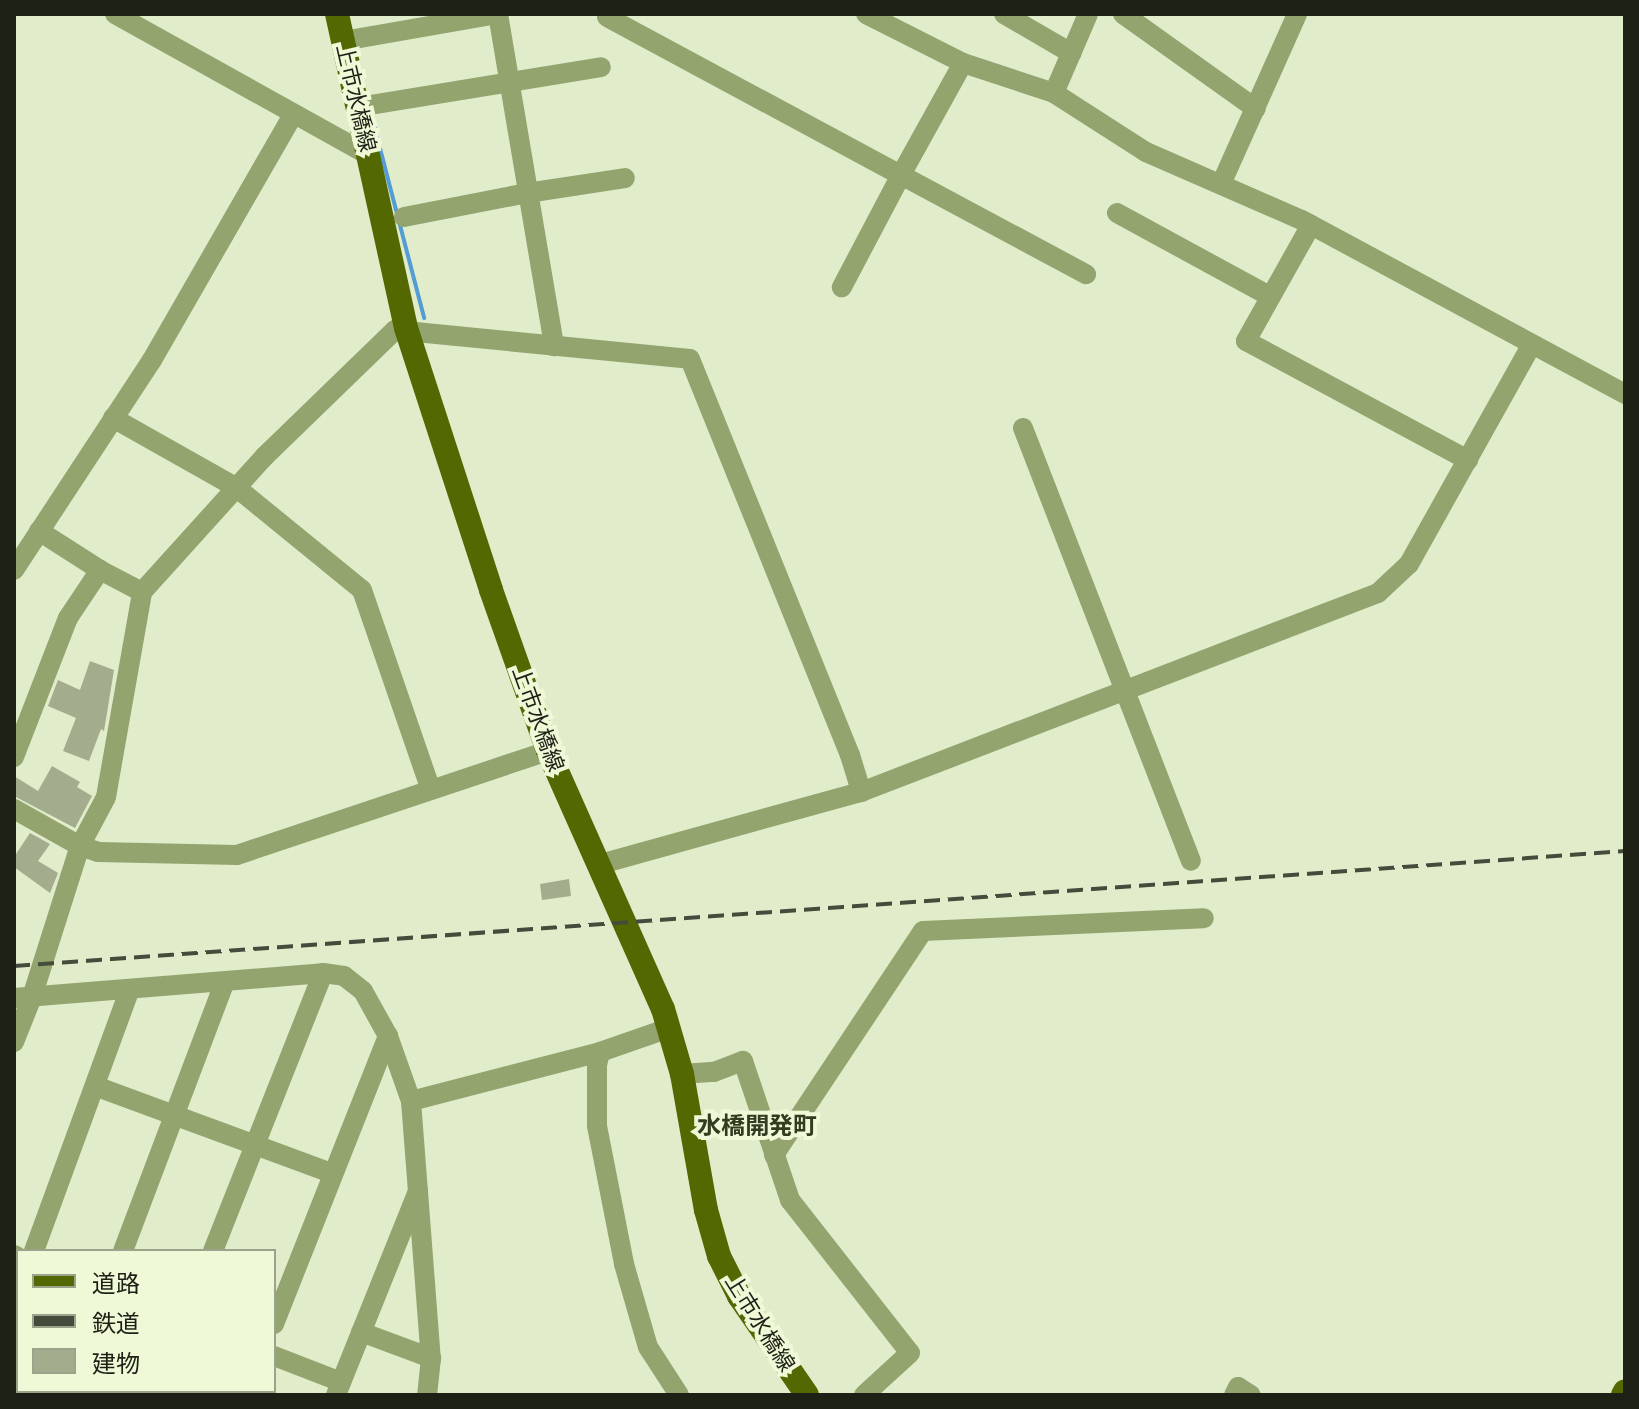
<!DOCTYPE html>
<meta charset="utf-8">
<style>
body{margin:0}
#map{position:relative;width:1639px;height:1409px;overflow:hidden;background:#e1eccb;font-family:Raleway,"Noto Sans JP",sans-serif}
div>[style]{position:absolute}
.stream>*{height:4px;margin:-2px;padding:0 2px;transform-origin:2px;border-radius:2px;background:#549cd4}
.building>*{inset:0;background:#a3ac8d}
.minor>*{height:20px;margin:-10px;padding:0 10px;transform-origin:10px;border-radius:10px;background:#94a46e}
.major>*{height:24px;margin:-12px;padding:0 12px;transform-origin:12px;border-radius:12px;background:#546801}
.rail>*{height:4px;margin-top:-2px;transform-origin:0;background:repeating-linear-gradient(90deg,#464c3b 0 16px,transparent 0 24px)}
span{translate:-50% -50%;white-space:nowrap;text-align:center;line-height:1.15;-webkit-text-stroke:8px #eff9d8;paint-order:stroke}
.street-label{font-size:22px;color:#1d2115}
.neighbourhood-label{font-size:24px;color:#333b20;font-weight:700}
.frame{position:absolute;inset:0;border:16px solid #1d2115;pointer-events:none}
.legend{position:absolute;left:16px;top:1249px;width:260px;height:144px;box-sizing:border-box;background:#eff9d8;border:2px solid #9ba38a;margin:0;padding:10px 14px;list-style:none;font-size:24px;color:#1d2115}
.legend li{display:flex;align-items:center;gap:16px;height:40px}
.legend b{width:40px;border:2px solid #9ba38a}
</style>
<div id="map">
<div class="stream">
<div style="left:370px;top:110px;width:215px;rotate:75.4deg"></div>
</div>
<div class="building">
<div style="clip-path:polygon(90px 661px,114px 670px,104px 731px,101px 729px,89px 761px,63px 751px,76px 718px,48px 706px,58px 680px,80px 690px)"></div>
<div style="clip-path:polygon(52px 766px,80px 782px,77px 787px,92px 796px,75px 828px,14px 796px,14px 776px,38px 791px)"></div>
<div style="clip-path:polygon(30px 833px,50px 844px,38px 861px,58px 873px,50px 893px,14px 867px,14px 857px)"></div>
<div style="clip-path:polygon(569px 879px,571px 896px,542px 900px,540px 884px)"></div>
</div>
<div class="minor">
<div style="left:115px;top:14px;width:292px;rotate:29.1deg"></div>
<div style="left:498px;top:14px;width:337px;rotate:80.4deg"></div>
<div style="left:866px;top:14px;width:109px;rotate:26.8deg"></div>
<div style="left:963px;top:63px;width:96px;rotate:18.2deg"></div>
<div style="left:1054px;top:93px;width:109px;rotate:32.7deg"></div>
<div style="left:1146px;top:152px;width:170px;rotate:23.6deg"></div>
<div style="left:1302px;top:220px;width:367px;rotate:28.3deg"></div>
<div style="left:1004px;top:14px;width:78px;rotate:30.2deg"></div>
<div style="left:1123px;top:14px;width:163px;rotate:35.5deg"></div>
<div style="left:607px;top:17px;width:334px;rotate:28.3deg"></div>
<div style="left:901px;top:175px;width:127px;rotate:117.8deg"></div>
<div style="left:343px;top:41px;width:157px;rotate:-9.9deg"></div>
<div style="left:963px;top:63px;width:128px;rotate:119deg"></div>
<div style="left:901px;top:175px;width:210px;rotate:28.2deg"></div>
<div style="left:1054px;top:93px;width:86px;rotate:-66.7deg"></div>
<div style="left:358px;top:107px;width:246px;rotate:-9.3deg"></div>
<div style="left:1222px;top:182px;width:184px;rotate:-65.9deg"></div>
<div style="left:1117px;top:213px;width:175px;rotate:28.6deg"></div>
<div style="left:404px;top:217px;width:125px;rotate:-11deg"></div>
<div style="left:527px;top:193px;width:99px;rotate:-8.7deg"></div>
<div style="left:1311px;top:225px;width:133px;rotate:119.3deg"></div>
<div style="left:1246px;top:341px;width:252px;rotate:28.2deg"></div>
<div style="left:113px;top:418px;width:142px;rotate:29.4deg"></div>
<div style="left:237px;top:488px;width:161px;rotate:39.2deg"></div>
<div style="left:362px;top:590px;width:209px;rotate:71deg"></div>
<div style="left:1023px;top:428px;width:464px;rotate:68.8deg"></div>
<div style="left:39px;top:531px;width:72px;rotate:32.6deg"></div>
<div style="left:100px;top:570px;width:47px;rotate:27.6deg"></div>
<div style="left:14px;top:570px;width:251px;rotate:-56.7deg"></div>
<div style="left:152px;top:360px;width:283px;rotate:-60.1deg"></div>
<div style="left:14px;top:757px;width:149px;rotate:-68.8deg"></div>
<div style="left:68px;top:618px;width:58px;rotate:-56.3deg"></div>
<div style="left:14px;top:809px;width:76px;rotate:29.3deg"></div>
<div style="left:80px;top:846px;width:19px;rotate:18deg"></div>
<div style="left:98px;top:852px;width:139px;rotate:1.2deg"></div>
<div style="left:237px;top:855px;width:328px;rotate:-18.5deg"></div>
<div style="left:597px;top:865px;width:274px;rotate:-15.5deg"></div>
<div style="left:861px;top:792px;width:554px;rotate:-21.05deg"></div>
<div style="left:1378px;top:593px;width:42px;rotate:-43.1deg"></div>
<div style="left:1409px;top:564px;width:250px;rotate:-60.8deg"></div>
<div style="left:14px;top:998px;width:310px;rotate:-4.6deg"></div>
<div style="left:323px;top:973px;width:21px;rotate:8deg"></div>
<div style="left:344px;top:976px;width:24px;rotate:38deg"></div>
<div style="left:363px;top:991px;width:51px;rotate:60.9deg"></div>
<div style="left:388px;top:1036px;width:69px;rotate:70.5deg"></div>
<div style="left:411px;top:1101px;width:258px;rotate:85.6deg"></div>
<div style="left:431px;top:1358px;width:37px;rotate:96deg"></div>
<div style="left:669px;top:1028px;width:73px;rotate:160.8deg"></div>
<div style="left:600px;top:1052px;width:13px;rotate:103deg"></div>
<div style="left:597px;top:1065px;width:61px;rotate:90deg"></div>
<div style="left:597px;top:1126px;width:141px;rotate:78.9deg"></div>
<div style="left:624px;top:1264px;width:86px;rotate:73.9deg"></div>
<div style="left:648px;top:1347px;width:57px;rotate:57.1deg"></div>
<div style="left:14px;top:1042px;width:48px;rotate:-68.2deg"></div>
<div style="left:32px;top:997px;width:158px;rotate:-72.4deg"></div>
<div style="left:80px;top:846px;width:55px;rotate:-62deg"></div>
<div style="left:106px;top:797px;width:208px;rotate:-80deg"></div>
<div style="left:142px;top:592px;width:183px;rotate:-47.9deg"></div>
<div style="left:265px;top:456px;width:181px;rotate:-44.1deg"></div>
<div style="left:395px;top:330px;width:296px;rotate:5.6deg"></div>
<div style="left:690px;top:359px;width:427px;rotate:68deg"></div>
<div style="left:850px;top:755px;width:39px;rotate:73deg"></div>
<div style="left:682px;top:1074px;width:32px;rotate:-4deg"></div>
<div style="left:714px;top:1072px;width:31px;rotate:-21deg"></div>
<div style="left:743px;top:1061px;width:147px;rotate:71.3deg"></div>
<div style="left:790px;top:1200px;width:194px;rotate:51.9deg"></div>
<div style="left:910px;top:1353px;width:62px;rotate:137.6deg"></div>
<div style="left:95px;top:1086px;width:252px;rotate:20.2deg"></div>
<div style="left:411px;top:1101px;width:195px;rotate:-14.5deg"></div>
<div style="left:774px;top:1155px;width:269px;rotate:-56.4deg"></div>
<div style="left:923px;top:931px;width:281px;rotate:-2.6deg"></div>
<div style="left:34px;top:1251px;width:279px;rotate:-69.9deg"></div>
<div style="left:123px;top:1251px;width:285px;rotate:-69.3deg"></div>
<div style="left:213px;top:1251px;width:299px;rotate:-68.4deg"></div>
<div style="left:14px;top:1255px;width:4px;rotate:27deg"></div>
<div style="left:274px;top:1324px;width:310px;rotate:-68.4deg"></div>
<div style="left:361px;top:1332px;width:75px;rotate:20.4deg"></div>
<div style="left:14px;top:1347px;width:4px;rotate:27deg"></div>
<div style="left:274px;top:1356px;width:72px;rotate:21.2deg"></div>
<div style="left:125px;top:1391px;width:11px;rotate:22deg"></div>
<div style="left:158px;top:1395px;width:4px;rotate:-76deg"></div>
<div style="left:336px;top:1395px;width:220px;rotate:-68.1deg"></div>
<div style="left:1234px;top:1395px;width:9px;rotate:-63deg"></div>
<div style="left:1238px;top:1387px;width:15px;rotate:32deg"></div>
</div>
<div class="major">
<div style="left:337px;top:14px;width:321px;rotate:77.6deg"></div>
<div style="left:406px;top:328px;width:275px;rotate:72deg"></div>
<div style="left:491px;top:590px;width:171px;rotate:70.5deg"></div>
<div style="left:548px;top:751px;width:282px;rotate:66deg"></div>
<div style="left:663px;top:1009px;width:68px;rotate:73.7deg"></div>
<div style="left:682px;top:1074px;width:138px;rotate:80deg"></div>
<div style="left:706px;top:1210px;width:48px;rotate:74.2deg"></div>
<div style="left:719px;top:1256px;width:45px;rotate:63.4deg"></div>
<div style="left:739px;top:1296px;width:120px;rotate:55.5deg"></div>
<div style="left:1623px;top:1395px;width:4px;rotate:-63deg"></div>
</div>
<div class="rail">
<div style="left:14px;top:966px;width:1615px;rotate:-4.08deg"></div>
</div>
<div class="street-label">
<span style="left:356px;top:98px;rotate:77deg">上市水橋線</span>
<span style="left:538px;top:719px;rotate:70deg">上市水橋線</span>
<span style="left:760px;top:1323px;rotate:58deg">上市水橋線</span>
</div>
<div class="neighbourhood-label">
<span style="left:757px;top:1126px">水橋開発町</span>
</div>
<div class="frame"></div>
<ul class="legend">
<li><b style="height:10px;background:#546801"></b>道路</li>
<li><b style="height:10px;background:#464c3b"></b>鉄道</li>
<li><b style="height:22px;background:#a3ac8d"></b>建物</li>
</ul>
</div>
